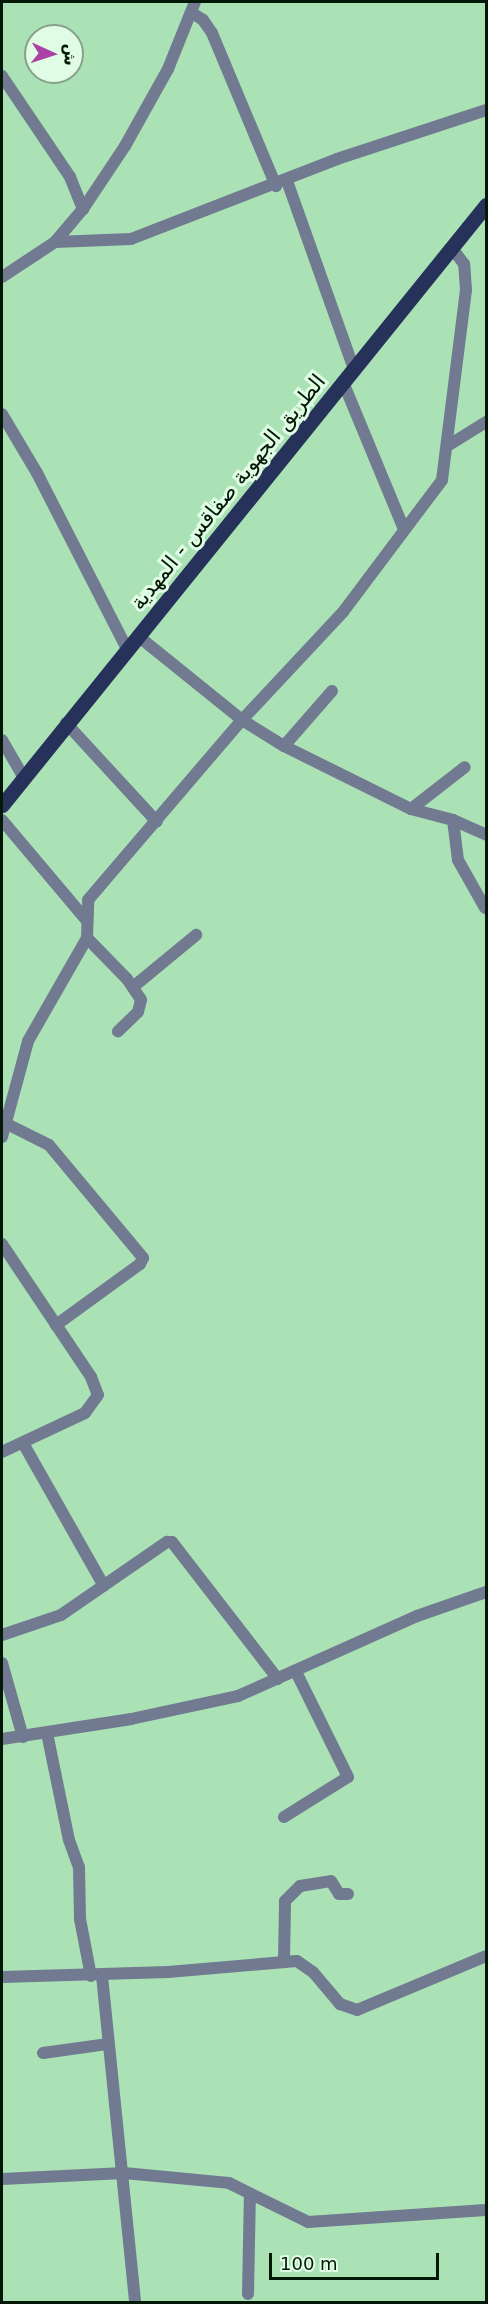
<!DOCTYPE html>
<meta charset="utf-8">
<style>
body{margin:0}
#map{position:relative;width:488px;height:2304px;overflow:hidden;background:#abe2b5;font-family:"DejaVu Sans","Noto Naskh Arabic",sans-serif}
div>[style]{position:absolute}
.minor>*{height:12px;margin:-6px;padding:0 6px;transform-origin:6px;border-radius:6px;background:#717a91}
.primary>*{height:15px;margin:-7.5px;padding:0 7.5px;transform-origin:7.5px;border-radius:7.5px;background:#263259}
span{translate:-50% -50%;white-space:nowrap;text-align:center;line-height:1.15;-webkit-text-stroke:6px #e0fce4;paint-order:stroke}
.street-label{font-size:21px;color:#041808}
.frame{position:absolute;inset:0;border:3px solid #041808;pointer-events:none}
.north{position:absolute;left:24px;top:24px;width:60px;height:60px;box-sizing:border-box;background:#e0fce4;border:2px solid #88a18c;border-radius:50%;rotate:93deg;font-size:16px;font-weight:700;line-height:24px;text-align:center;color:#041808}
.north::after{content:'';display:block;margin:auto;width:21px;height:27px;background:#ab43a6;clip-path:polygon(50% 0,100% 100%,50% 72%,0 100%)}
.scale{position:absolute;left:269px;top:2253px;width:170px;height:27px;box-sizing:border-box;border:3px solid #041808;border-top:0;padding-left:8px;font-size:18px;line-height:21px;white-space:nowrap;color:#041808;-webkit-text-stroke:4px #e0fce4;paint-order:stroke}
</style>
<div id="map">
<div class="minor">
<div style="left:192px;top:13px;width:13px;rotate:32deg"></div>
<div style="left:203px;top:20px;width:16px;rotate:55deg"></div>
<div style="left:212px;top:33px;width:166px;rotate:67.3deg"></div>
<div style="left:2px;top:76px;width:122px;rotate:56deg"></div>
<div style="left:70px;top:177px;width:35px;rotate:68deg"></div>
<div style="left:287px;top:181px;width:200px;rotate:70.4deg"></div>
<div style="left:55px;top:242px;width:76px;rotate:-2.3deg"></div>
<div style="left:131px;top:239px;width:221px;rotate:-21.2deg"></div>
<div style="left:337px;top:159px;width:157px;rotate:-18.2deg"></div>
<div style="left:2px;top:277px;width:64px;rotate:-33.4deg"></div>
<div style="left:55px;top:242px;width:43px;rotate:-49.7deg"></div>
<div style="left:83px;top:209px;width:76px;rotate:-56.3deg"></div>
<div style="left:125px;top:146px;width:88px;rotate:-60.8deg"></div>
<div style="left:168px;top:69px;width:72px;rotate:-68.1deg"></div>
<div style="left:343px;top:382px;width:159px;rotate:67.5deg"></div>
<div style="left:2px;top:414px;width:69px;rotate:59.3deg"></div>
<div style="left:37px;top:473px;width:198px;rotate:62.9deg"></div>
<div style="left:449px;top:445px;width:44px;rotate:-31.9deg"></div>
<div style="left:138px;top:636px;width:134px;rotate:38.9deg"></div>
<div style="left:242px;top:720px;width:49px;rotate:31.8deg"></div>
<div style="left:284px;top:746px;width:142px;rotate:26.4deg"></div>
<div style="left:411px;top:809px;width:43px;rotate:14.7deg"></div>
<div style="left:453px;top:820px;width:36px;rotate:24deg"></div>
<div style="left:66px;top:723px;width:134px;rotate:47.4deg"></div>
<div style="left:2px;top:740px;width:44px;rotate:59.9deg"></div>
<div style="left:284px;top:746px;width:73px;rotate:-48.9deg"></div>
<div style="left:411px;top:809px;width:68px;rotate:-37.9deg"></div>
<div style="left:2px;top:820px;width:132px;rotate:49.9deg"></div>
<div style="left:453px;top:820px;width:40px;rotate:82.9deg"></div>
<div style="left:458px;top:860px;width:55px;rotate:60.6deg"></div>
<div style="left:87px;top:938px;width:57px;rotate:45.7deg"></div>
<div style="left:127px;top:979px;width:25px;rotate:56deg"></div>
<div style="left:141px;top:1000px;width:12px;rotate:104deg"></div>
<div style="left:138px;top:1012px;width:28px;rotate:136deg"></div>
<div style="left:133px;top:987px;width:82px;rotate:-39.5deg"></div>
<div style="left:5px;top:1123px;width:49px;rotate:26.6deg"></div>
<div style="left:49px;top:1145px;width:147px;rotate:50.2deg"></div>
<div style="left:143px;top:1258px;width:7px;rotate:117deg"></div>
<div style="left:140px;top:1264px;width:104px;rotate:144deg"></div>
<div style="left:2px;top:1137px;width:99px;rotate:-74.8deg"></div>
<div style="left:28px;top:1041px;width:119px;rotate:-60.2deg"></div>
<div style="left:87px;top:938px;width:38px;rotate:-88deg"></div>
<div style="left:88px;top:900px;width:237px;rotate:-49.5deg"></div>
<div style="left:242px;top:720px;width:148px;rotate:-46.9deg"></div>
<div style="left:343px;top:612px;width:165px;rotate:-53.1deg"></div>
<div style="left:442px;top:480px;width:192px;rotate:-82.8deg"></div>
<div style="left:466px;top:290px;width:26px;rotate:-94deg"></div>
<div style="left:464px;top:264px;width:20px;rotate:-127deg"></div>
<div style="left:2px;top:1244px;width:160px;rotate:56.2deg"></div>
<div style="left:91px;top:1377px;width:19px;rotate:69deg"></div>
<div style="left:98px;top:1395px;width:22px;rotate:126deg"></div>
<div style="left:85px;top:1413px;width:92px;rotate:154.8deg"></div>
<div style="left:23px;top:1443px;width:164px;rotate:60.5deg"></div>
<div style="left:2px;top:1635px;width:62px;rotate:-18.7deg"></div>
<div style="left:61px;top:1615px;width:129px;rotate:-34.6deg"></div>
<div style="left:167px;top:1542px;width:5px"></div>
<div style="left:172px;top:1542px;width:173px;rotate:52.3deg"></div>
<div style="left:2px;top:1663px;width:77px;rotate:74.2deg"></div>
<div style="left:47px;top:1733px;width:109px;rotate:78.4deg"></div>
<div style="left:69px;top:1840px;width:29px;rotate:70deg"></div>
<div style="left:79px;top:1867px;width:52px;rotate:88.9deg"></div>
<div style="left:80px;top:1919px;width:58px;rotate:79.1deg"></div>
<div style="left:2px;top:1739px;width:131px;rotate:-8.8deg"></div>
<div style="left:131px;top:1719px;width:109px;rotate:-12.1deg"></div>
<div style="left:238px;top:1696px;width:196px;rotate:-24.1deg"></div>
<div style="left:417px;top:1616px;width:73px;rotate:-19.2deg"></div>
<div style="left:284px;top:1817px;width:75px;rotate:-32deg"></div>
<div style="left:348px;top:1777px;width:117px;rotate:-116.3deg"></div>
<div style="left:284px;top:1961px;width:60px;rotate:-89deg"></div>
<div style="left:285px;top:1901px;width:21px;rotate:-45deg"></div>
<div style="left:300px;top:1886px;width:31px;rotate:-9deg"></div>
<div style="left:331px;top:1881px;width:15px;rotate:58deg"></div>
<div style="left:339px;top:1894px;width:9px"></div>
<div style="left:102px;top:1976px;width:328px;rotate:84.2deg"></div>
<div style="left:2px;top:1977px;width:166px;rotate:-1.7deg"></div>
<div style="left:168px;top:1972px;width:129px;rotate:-4.9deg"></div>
<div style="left:297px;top:1961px;width:19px;rotate:35deg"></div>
<div style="left:313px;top:1972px;width:42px;rotate:49.8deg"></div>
<div style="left:340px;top:2004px;width:18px;rotate:19deg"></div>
<div style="left:357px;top:2010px;width:140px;rotate:-22.7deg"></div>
<div style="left:43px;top:2053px;width:66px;rotate:-7.9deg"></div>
<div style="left:2px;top:2179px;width:122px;rotate:-2.8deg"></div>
<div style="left:124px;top:2173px;width:105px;rotate:5.4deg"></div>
<div style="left:229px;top:2183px;width:88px;rotate:26.3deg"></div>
<div style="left:308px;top:2222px;width:178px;rotate:-3.9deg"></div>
<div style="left:248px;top:2294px;width:100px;rotate:-88.9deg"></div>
</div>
<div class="primary">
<div style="left:2px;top:805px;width:771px;rotate:-51.11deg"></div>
</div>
<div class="street-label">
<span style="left:228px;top:492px;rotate:-51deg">الطريق الجهوية صفاقس - المهدية</span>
</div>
<div class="frame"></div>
<div class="north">ش</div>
<div class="scale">100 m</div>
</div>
